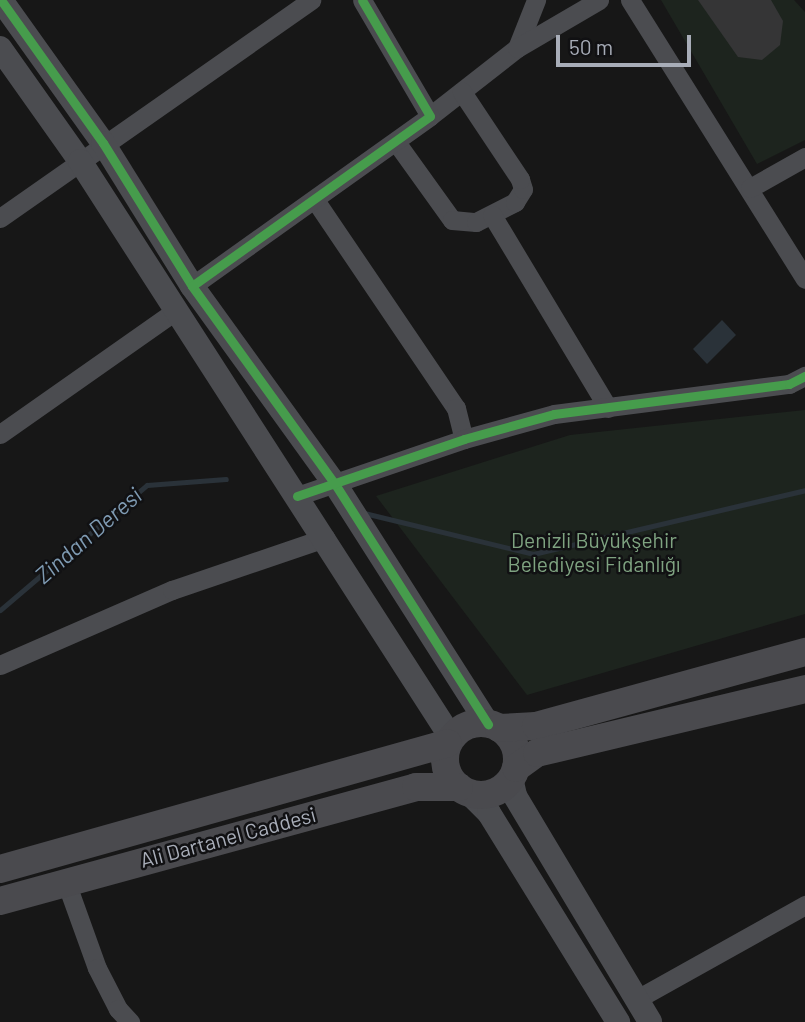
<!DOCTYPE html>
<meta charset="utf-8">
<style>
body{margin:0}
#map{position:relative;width:805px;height:1022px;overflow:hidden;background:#171717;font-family:Barlow,sans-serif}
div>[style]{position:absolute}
.green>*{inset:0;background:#1d241e}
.water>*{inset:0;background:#2a3239}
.stream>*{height:5px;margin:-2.5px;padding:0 2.5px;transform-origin:2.5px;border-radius:2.5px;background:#2a3239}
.building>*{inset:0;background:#353536}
.minor>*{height:19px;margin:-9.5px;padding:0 9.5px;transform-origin:9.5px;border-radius:9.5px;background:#4b4c50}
.tertiary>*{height:24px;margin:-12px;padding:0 12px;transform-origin:12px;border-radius:12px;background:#4b4c50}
.secondary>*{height:28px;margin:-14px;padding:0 14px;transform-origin:14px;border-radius:14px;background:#4a4a4e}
.secondary>.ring{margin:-14px;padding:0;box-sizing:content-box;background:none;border:28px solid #4a4a4e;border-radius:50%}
.cycleway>*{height:9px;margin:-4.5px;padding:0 4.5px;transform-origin:4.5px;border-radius:4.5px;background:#469c4c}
span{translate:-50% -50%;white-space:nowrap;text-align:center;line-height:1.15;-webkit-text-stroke:5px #111113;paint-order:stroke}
.park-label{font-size:21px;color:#7fa381}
.street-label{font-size:21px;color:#a8adb8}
.water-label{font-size:23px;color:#7f9bb3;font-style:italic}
.scale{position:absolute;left:556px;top:35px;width:135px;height:32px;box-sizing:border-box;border:4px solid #a8adb8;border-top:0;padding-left:9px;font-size:21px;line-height:24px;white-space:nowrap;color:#a8adb8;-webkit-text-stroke:5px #111113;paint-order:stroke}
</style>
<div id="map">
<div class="green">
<div style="clip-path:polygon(661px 0,794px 0,805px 12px,805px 140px,757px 164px)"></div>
<div style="clip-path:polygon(805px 410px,805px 614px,527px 695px,376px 496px,570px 435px)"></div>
</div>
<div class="water">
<div style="clip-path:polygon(722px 320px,736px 335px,707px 364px,693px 349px)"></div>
</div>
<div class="stream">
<div style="left:364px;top:513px;width:174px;rotate:13.6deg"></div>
<div style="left:533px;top:554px;width:279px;rotate:-13.2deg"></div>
<div style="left:0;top:610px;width:193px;rotate:-40.4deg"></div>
<div style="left:147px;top:485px;width:79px;rotate:-4.3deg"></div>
</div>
<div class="building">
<div style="clip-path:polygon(698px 0,771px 0,783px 21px,780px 45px,762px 60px,738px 57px)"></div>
</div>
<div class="minor">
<div style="left:630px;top:0;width:329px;rotate:57.9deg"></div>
<div style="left:517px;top:48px;width:52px;rotate:-68.4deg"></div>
<div style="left:430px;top:116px;width:110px;rotate:-38deg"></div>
<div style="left:517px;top:48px;width:95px;rotate:-30.3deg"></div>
<div style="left:396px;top:142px;width:96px;rotate:54.3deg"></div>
<div style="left:452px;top:220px;width:24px;rotate:5deg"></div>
<div style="left:476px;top:222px;width:44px;rotate:-27.1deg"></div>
<div style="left:515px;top:202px;width:15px;rotate:-58deg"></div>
<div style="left:523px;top:189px;width:10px;rotate:-107deg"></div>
<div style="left:520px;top:179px;width:105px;rotate:-123.7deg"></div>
<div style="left:750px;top:188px;width:63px;rotate:-29.4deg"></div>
<div style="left:315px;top:200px;width:251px;rotate:55.9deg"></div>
<div style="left:456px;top:408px;width:32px;rotate:76deg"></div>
<div style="left:492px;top:215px;width:225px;rotate:59deg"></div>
<div style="left:0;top:218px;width:380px;rotate:-35deg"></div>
<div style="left:192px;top:286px;width:292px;rotate:-35.5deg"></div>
<div style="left:430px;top:116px;width:134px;rotate:-120.4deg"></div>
<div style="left:0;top:434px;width:214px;rotate:-35.1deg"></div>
<div style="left:297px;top:496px;width:176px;rotate:-18.8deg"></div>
<div style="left:464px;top:439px;width:93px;rotate:-15.5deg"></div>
<div style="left:554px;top:414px;width:237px;rotate:-7.3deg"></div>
<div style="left:789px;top:384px;width:18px;rotate:-27deg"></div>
<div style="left:0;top:665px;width:188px;rotate:-23.6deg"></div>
<div style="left:172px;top:590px;width:162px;rotate:-18.8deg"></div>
<div style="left:66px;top:882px;width:91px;rotate:70.2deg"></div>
<div style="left:97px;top:968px;width:46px;rotate:62.9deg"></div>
<div style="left:118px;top:1009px;width:18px;rotate:47deg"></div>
<div style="left:637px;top:999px;width:193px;rotate:-29.2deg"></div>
</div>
<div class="tertiary">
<div style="left:1px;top:0;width:176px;rotate:54.5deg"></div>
<div style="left:103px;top:143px;width:168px;rotate:58.1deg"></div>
<div style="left:192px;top:286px;width:244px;rotate:54.2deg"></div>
<div style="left:335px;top:484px;width:285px;rotate:57.5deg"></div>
<div style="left:0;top:48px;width:138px;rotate:54.7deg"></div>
<div style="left:80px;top:161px;width:687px;rotate:57.23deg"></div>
<div style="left:511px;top:778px;width:18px;rotate:77deg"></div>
<div style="left:515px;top:796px;width:263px;rotate:59.1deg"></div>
<div style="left:469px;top:793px;width:28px;rotate:45deg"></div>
<div style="left:489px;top:813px;width:246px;rotate:58.3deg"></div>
</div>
<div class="secondary">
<div class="ring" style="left:445px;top:723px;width:44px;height:44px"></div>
<div style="left:499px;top:728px;width:37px;rotate:-3deg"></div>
<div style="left:536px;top:726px;width:279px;rotate:-15.4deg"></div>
<div style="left:516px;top:768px;width:26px;rotate:-36deg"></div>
<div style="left:537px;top:753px;width:276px;rotate:-13.4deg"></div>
<div style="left:0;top:869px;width:465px;rotate:-15.7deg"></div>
<div style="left:0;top:901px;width:431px;rotate:-15.3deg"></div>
<div style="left:416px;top:787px;width:43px"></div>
</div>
<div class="cycleway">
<div style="left:1px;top:0;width:176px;rotate:54.5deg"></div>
<div style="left:103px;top:143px;width:168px;rotate:58.1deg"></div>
<div style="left:192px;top:286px;width:244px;rotate:54.2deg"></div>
<div style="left:335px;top:484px;width:285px;rotate:57.5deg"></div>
<div style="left:192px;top:286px;width:292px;rotate:-35.5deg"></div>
<div style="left:430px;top:116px;width:134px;rotate:-120.4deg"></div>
<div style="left:297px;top:496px;width:176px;rotate:-18.8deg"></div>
<div style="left:464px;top:439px;width:93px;rotate:-15.5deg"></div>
<div style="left:554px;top:414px;width:237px;rotate:-7.3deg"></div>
<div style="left:789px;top:384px;width:18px;rotate:-27deg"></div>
</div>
<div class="park-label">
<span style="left:594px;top:552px">Denizli Büyükşehir<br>Belediyesi Fidanlığı</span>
</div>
<div class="street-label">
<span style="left:228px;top:837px;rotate:-15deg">Ali Dartanel Caddesi</span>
</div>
<div class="water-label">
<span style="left:88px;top:535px;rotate:-41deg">Zindan Deresi</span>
</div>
<div class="scale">50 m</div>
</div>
